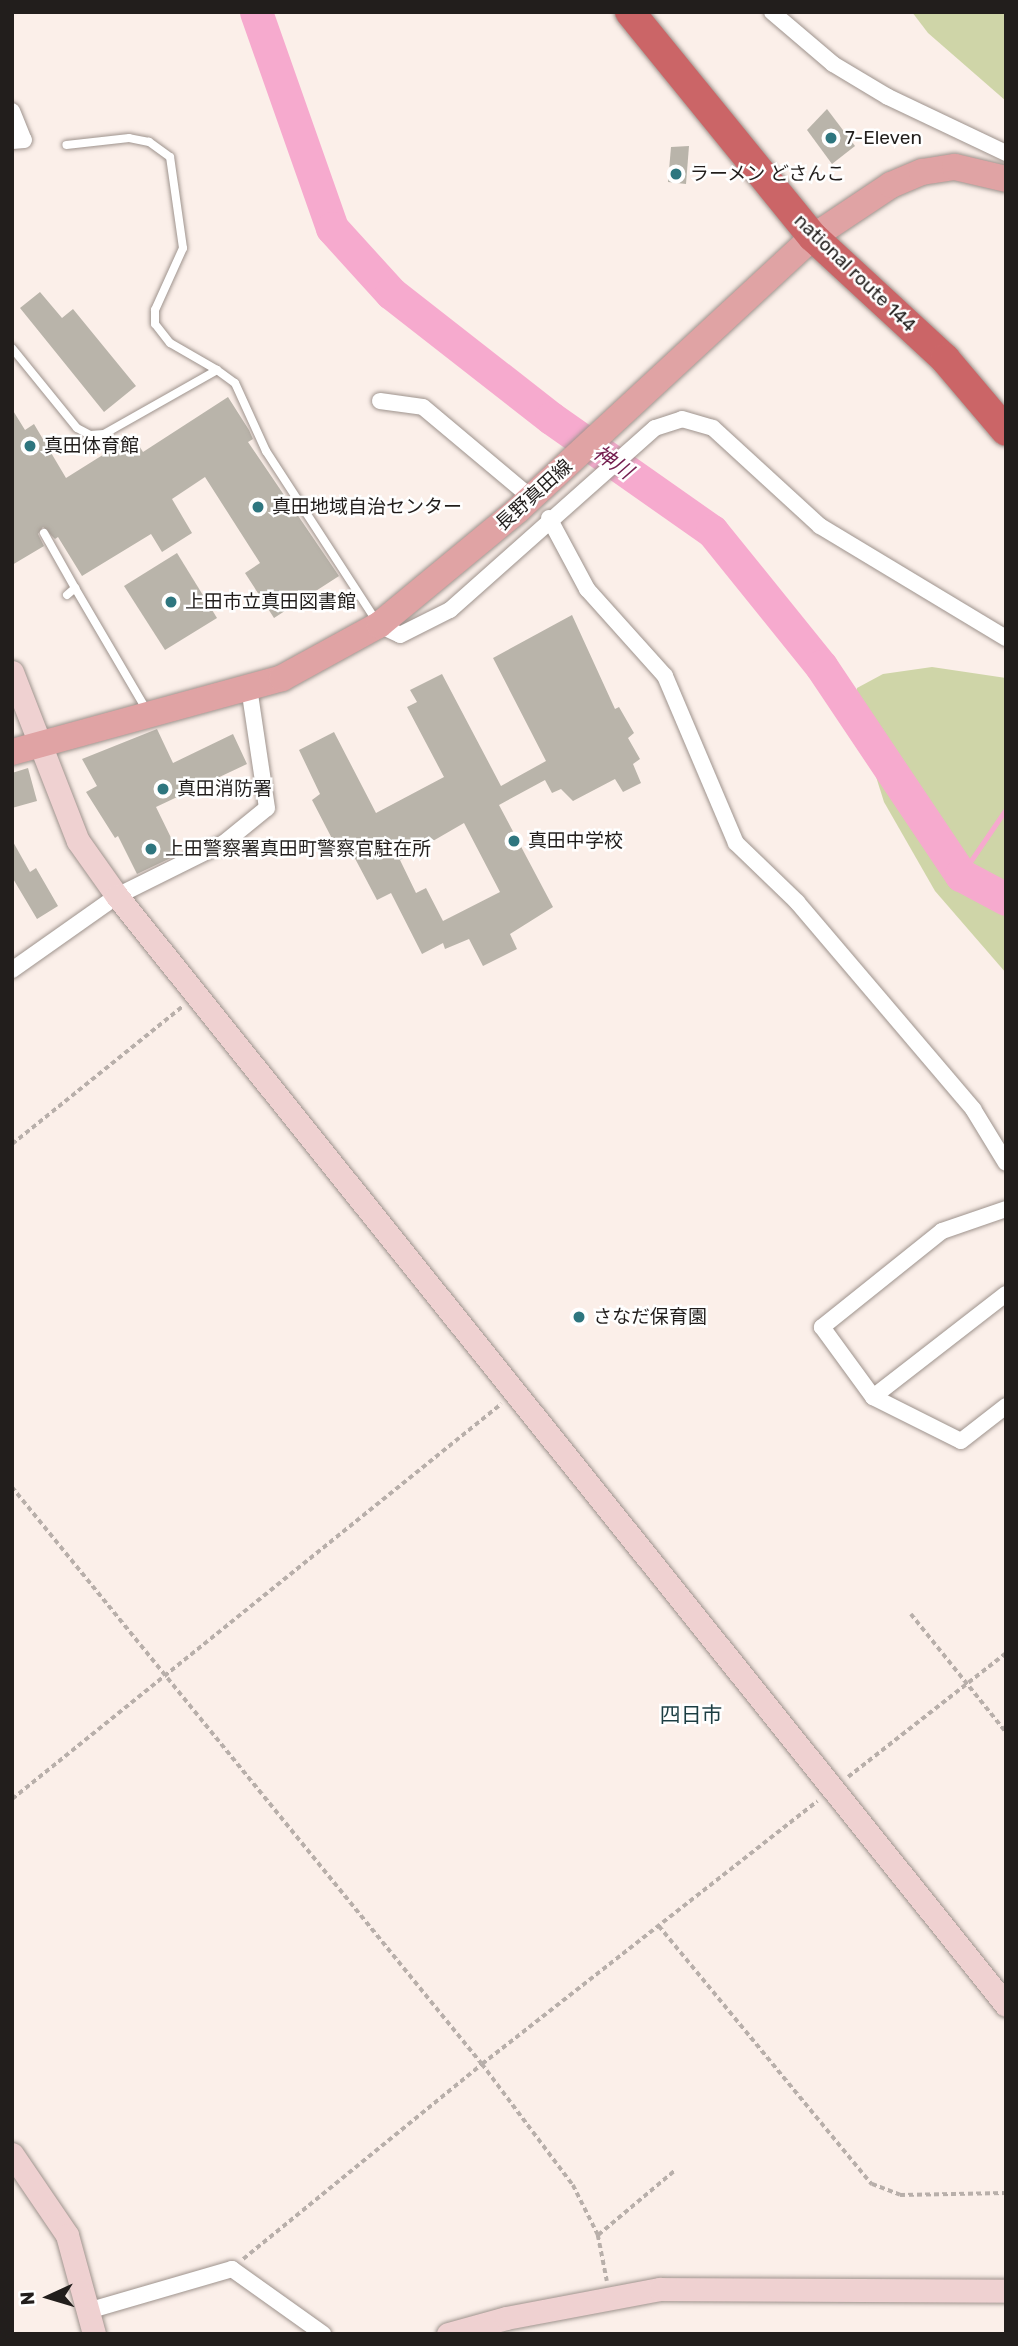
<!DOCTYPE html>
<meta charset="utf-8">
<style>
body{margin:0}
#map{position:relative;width:1018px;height:2346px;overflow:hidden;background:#fbefe9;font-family:Rubik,"Noto Sans JP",sans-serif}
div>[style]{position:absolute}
.green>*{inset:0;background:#cfd5a8}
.stream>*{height:5px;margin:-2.5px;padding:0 2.5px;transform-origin:2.5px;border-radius:2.5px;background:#f6aace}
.river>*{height:33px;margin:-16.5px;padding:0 16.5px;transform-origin:16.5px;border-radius:16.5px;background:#f6aace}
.building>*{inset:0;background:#b9b4aa}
.path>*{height:3.5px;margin-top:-1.75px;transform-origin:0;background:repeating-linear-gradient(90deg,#b8afaa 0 5px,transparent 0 8.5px)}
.roads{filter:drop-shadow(0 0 2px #9e938d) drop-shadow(0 0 2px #9e938d)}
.lane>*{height:8px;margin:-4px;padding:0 4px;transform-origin:4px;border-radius:4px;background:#fff}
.street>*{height:16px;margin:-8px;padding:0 8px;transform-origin:8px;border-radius:8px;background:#fff}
.secondary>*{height:23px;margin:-11.5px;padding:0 11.5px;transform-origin:11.5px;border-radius:11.5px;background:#efd1d1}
.primary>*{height:26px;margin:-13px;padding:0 13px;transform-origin:13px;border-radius:13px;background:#e0a3a4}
.highway>*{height:30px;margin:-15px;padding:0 15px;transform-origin:15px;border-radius:15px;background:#cb6567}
.dots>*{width:19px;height:19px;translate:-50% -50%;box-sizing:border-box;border:4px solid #fff;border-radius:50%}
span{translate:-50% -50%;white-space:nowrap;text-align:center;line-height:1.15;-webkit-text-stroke:5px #fff;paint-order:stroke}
.poi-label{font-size:19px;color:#221e1c}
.left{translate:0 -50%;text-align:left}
.street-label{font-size:19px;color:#221e1c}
.water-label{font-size:21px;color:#741e4f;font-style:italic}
.neighbourhood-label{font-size:21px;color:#1b3d42}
.frame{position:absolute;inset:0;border:14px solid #221e1c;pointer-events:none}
.north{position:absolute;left:14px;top:2262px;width:70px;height:70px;-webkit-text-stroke:5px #fff;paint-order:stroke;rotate:266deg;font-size:19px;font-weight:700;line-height:28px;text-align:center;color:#221e1c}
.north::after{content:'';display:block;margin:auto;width:24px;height:32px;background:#221e1c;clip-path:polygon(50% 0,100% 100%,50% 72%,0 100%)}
</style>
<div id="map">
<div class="green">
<div style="clip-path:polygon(912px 12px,1006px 12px,1006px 101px,928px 33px)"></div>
<div style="clip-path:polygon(932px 667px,1006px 678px,1006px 973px,935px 891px,884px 802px,856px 713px,857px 688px,883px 674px)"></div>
</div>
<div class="stream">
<div style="left:961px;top:875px;width:80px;rotate:-55.7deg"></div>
</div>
<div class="river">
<div style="left:256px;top:12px;width:229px;rotate:70.6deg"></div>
<div style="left:332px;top:228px;width:88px;rotate:47.8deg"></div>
<div style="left:391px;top:293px;width:203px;rotate:38deg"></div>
<div style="left:551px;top:418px;width:197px;rotate:35.1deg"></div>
<div style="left:712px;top:531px;width:174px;rotate:51.1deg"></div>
<div style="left:821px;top:666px;width:252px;rotate:56.2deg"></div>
<div style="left:961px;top:875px;width:51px;rotate:28.1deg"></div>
</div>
<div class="building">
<div style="clip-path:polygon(827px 109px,855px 146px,832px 164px,807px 130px)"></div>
<div style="clip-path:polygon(689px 146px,686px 184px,668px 182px,671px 147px)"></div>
<div style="clip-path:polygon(40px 292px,62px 318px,73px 309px,136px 386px,104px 412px,20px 308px)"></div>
<div style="clip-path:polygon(228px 397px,249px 430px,253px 439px,248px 442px,339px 576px,274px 618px,245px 573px,260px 563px,205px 477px,172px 499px,192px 533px,162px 552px,151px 534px,82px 576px,58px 537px,55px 539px,43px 527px,38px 534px,44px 546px,12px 565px,12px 409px,25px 430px,34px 424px,66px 478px,133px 436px,143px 452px)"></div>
<div style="clip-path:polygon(177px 553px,217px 618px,165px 650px,124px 586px)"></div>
<div style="clip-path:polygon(evenodd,572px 615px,615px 709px,619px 707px,634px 733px,628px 738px,640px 759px,633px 764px,641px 783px,623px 792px,615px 779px,573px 801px,561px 789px,552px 793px,545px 780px,499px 805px,553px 907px,510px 934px,517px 949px,483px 966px,469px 939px,445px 949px,443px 943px,422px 954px,391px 893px,377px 900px,350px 849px,340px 854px,312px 800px,320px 794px,299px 750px,334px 732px,376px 813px,444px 777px,407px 707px,417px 702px,410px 690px,442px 674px,501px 786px,546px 761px,493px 658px,572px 615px,464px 823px,500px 892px,443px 921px,426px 888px,416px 893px,400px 860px,464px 823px)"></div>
<div style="clip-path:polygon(157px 729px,173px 763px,233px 734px,247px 764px,156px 807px,179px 854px,137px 874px,118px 836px,115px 838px,86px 792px,97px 786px,82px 759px)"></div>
<div style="clip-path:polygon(28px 768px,37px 801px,12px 808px,12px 773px)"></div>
<div style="clip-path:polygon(12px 840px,30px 872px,36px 868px,58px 906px,37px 919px,12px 877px)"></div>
</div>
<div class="path">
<div style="left:12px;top:1144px;width:218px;rotate:-38.9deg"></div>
<div style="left:12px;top:1487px;width:744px;rotate:50.84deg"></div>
<div style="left:482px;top:2064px;width:151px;rotate:53.1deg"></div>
<div style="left:573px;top:2185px;width:56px;rotate:63.4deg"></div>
<div style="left:598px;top:2235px;width:47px;rotate:78.9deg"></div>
<div style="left:911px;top:1614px;width:151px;rotate:51.2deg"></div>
<div style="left:848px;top:1777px;width:201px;rotate:-38.1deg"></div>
<div style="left:12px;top:1799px;width:629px;rotate:-38.93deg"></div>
<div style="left:659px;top:1926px;width:335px;rotate:50.5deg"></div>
<div style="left:872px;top:2184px;width:30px;rotate:21deg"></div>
<div style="left:900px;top:2195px;width:106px;rotate:-1.1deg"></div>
<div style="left:598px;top:2235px;width:99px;rotate:-40.1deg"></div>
<div style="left:243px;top:2259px;width:308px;rotate:-39.2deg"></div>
<div style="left:482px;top:2064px;width:426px;rotate:-38.1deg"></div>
</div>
<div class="roads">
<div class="lane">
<div style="left:12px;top:348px;width:103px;rotate:50.9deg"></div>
<div style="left:77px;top:428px;width:15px;rotate:28deg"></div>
<div style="left:90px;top:435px;width:14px;rotate:-4deg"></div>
<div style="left:104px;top:434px;width:130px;rotate:-29.5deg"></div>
<div style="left:217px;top:370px;width:54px;rotate:-150.1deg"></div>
<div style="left:170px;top:343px;width:24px;rotate:-128deg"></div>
<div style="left:155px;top:324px;width:14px;rotate:-90deg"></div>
<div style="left:155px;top:310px;width:68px;rotate:-65.7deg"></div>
<div style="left:183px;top:248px;width:92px;rotate:-98.1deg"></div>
<div style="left:170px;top:157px;width:26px;rotate:-144deg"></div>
<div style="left:149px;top:142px;width:20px;rotate:-169deg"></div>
<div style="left:129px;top:138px;width:63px;rotate:173.7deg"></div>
<div style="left:217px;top:370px;width:22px;rotate:36deg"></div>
<div style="left:235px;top:383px;width:75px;rotate:65.5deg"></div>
<div style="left:266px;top:451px;width:204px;rotate:57deg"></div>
<div style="left:44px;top:533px;width:63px;rotate:60.6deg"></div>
<div style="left:67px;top:595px;width:11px;rotate:-41deg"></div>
<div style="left:75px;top:588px;width:140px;rotate:59.6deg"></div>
</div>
<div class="street">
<div style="left:772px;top:12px;width:80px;rotate:40.4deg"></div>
<div style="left:833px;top:64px;width:64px;rotate:31deg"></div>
<div style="left:888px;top:97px;width:131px;rotate:25.4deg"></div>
<div style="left:12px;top:111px;width:31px;rotate:68deg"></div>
<div style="left:24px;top:140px;width:12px;rotate:175deg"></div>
<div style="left:380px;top:401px;width:43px;rotate:7.9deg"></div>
<div style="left:423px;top:407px;width:131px;rotate:40deg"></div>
<div style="left:549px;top:518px;width:81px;rotate:61.8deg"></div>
<div style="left:587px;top:589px;width:117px;rotate:48.1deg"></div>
<div style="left:665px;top:676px;width:181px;rotate:67deg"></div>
<div style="left:736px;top:843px;width:85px;rotate:44deg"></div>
<div style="left:797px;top:902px;width:272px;rotate:49.6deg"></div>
<div style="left:973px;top:1109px;width:63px;rotate:58.6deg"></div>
<div style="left:379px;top:625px;width:23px;rotate:25deg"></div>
<div style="left:400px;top:635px;width:56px;rotate:-26.6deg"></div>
<div style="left:450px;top:610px;width:274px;rotate:-41.6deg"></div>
<div style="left:655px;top:428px;width:28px;rotate:-18deg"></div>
<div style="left:682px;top:419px;width:32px;rotate:16deg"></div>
<div style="left:713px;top:428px;width:145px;rotate:42.5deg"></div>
<div style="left:820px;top:526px;width:217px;rotate:31.1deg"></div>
<div style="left:12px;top:970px;width:128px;rotate:-35.2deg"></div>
<div style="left:117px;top:896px;width:119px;rotate:-26.4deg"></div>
<div style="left:224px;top:843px;width:55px;rotate:-39.1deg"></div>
<div style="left:267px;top:808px;width:122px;rotate:-98.5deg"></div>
<div style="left:1006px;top:1209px;width:68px;rotate:161deg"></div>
<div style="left:942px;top:1231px;width:154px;rotate:141.3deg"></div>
<div style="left:822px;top:1327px;width:87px;rotate:53.9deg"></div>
<div style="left:873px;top:1397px;width:98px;rotate:26.6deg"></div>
<div style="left:961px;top:1441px;width:57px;rotate:-37.9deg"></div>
<div style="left:873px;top:1397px;width:168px;rotate:-37.8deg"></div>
<div style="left:91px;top:2310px;width:147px;rotate:-16.2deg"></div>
<div style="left:232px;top:2269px;width:112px;rotate:35.5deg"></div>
</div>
<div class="secondary">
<div style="left:12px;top:672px;width:181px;rotate:68.7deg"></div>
<div style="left:78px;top:841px;width:67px;rotate:54.7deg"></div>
<div style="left:117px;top:896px;width:1421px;rotate:51.28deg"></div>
<div style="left:12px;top:2154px;width:98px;rotate:55.8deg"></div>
<div style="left:67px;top:2235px;width:103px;rotate:74.7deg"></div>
<div style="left:448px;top:2334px;width:60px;rotate:-15.4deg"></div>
<div style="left:506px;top:2318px;width:157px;rotate:-10.7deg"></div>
<div style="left:660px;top:2289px;width:346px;rotate:0.3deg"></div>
</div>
<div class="primary">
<div style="left:12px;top:752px;width:280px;rotate:-15.3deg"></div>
<div style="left:282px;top:678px;width:111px;rotate:-28.7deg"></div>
<div style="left:379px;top:625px;width:180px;rotate:-39.6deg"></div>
<div style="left:518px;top:510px;width:402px;rotate:-42.8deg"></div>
<div style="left:813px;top:237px;width:94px;rotate:-33.7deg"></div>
<div style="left:891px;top:185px;width:34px;rotate:-23deg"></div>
<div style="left:922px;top:172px;width:33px;rotate:-9deg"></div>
<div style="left:955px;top:167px;width:52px;rotate:13.2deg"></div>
</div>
<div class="highway">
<div style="left:630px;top:12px;width:290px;rotate:50.9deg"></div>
<div style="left:813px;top:237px;width:180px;rotate:42.7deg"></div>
<div style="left:945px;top:359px;width:94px;rotate:49.7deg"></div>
</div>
</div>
<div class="dots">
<div style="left:831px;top:138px;background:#2e767f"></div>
<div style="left:676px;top:174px;background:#2e767f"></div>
<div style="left:30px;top:446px;background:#2e767f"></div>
<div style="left:258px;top:507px;background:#2e767f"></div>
<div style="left:171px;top:602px;background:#2e767f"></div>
<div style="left:163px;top:789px;background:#2e767f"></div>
<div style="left:514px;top:841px;background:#2e767f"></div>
<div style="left:151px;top:849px;background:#2e767f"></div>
<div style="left:579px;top:1317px;background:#2e767f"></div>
</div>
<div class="poi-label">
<span class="left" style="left:845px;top:138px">7-Eleven</span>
<span class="left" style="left:690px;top:174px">ラーメン どさんこ</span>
<span class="left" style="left:44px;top:446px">真田体育館</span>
<span class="left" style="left:272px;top:507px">真田地域自治センター</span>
<span class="left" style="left:185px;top:602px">上田市立真田図書館</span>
<span class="left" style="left:177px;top:789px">真田消防署</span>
<span class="left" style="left:528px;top:841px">真田中学校</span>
<span class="left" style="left:165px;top:849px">上田警察署真田町警察官駐在所</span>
<span class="left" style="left:593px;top:1317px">さなだ保育園</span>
</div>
<div class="street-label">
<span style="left:855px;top:273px;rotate:44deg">national route 144</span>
<span style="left:534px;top:495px;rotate:-42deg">長野真田線</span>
</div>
<div class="water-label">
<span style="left:613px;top:462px;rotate:35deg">神川</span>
</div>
<div class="neighbourhood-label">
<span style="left:691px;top:1715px">四日市</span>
</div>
<div class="frame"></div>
<div class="north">N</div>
</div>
